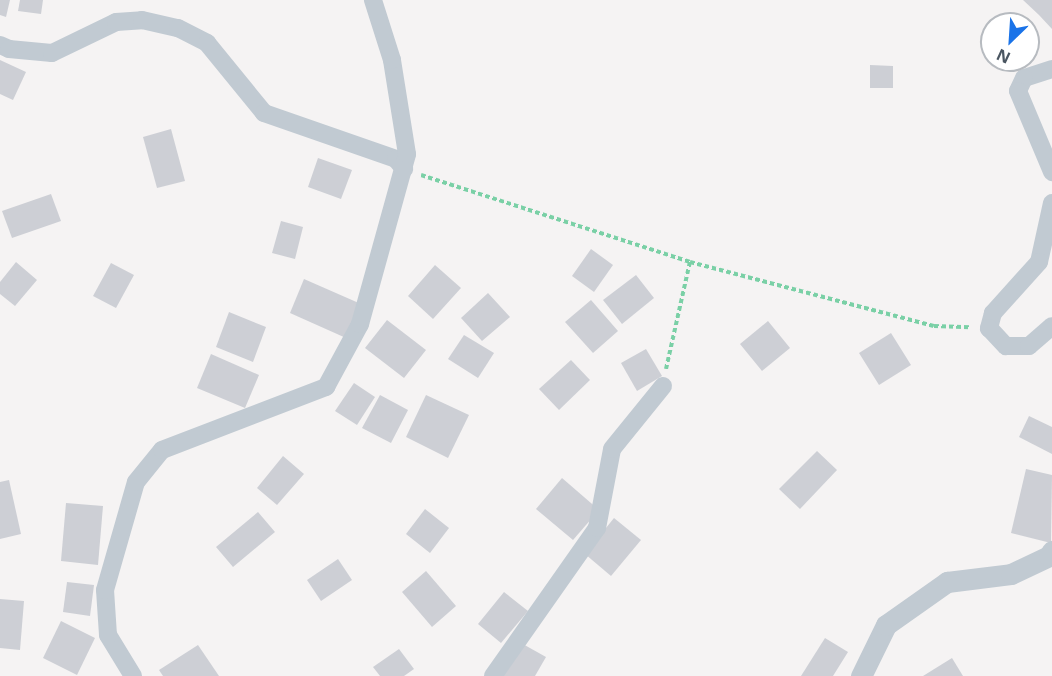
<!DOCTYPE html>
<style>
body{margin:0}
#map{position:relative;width:1052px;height:676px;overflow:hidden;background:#f5f3f3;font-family:"Open Sans",sans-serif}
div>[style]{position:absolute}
.building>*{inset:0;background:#cdcfd5}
.path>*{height:4px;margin-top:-2px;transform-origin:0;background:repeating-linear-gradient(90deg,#7ad0a6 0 4.5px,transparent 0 7.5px)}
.minor>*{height:18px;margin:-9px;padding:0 9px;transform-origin:9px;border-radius:9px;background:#c1cad2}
.tertiary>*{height:21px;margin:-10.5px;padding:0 10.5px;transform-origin:10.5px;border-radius:10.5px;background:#c1cad2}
span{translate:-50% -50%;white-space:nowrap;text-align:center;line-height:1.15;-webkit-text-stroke:5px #fff;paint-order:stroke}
.north{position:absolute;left:980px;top:12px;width:60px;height:60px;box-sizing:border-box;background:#fff;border:2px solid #b7bbc0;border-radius:50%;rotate:205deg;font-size:16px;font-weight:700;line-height:24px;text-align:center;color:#4a5661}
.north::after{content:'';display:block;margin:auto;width:21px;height:27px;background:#1a73e8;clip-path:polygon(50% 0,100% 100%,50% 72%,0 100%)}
</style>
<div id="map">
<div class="building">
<div style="clip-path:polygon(0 0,10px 0,6px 17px,0 15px)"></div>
<div style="clip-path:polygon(20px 0,43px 0,41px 14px,18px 11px)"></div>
<div style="clip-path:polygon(1023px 0,1052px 0,1052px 29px,1039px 15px)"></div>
<div style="clip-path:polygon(0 60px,26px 72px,13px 100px,0 94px)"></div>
<div style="clip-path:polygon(870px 65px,893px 66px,893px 88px,870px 88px)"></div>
<div style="clip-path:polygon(171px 129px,185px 181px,157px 188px,143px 137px)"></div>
<div style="clip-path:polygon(318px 158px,352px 170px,341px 199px,308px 187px)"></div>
<div style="clip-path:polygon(51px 194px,61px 221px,12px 238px,2px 211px)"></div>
<div style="clip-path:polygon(281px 221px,303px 227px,295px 259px,272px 253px)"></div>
<div style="clip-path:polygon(591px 249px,613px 265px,594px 292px,572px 276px)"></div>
<div style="clip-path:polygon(16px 262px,37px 280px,15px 306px,0 294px,0 282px)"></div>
<div style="clip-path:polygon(111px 263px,134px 275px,116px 308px,93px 296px)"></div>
<div style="clip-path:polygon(435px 265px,461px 288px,433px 319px,408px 296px)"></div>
<div style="clip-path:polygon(636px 275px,654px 298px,622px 324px,603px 300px)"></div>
<div style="clip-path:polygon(304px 279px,361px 304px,346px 338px,290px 313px)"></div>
<div style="clip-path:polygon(488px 293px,510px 317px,482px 341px,461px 318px)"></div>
<div style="clip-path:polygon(591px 300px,618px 331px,593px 353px,565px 322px)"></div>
<div style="clip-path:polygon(229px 312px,266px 327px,253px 362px,216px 347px)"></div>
<div style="clip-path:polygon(387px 320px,426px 350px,404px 378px,365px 348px)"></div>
<div style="clip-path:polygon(768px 321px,790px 348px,762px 371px,740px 344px)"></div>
<div style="clip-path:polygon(891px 333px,911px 365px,879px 385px,859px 353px)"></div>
<div style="clip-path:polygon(464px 335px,494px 353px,478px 378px,448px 359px)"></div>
<div style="clip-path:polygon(646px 349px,662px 376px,637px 391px,621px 363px)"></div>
<div style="clip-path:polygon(211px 354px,259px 375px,245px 408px,197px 388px)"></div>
<div style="clip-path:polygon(571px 360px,590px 380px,559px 410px,539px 389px)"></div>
<div style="clip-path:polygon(354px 383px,375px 397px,357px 425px,335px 411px)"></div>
<div style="clip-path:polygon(380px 395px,408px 410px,391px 443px,362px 428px)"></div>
<div style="clip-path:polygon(426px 395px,469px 415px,448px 458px,406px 437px)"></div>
<div style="clip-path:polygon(1029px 416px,1052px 427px,1052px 454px,1019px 437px)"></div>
<div style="clip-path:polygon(817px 451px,837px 470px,800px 509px,779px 489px)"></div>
<div style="clip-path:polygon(283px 456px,304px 474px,277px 505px,257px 488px)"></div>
<div style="clip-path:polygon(1026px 469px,1052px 475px,1051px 543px,1011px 533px)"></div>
<div style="clip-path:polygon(562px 478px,599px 510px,573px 540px,536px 509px)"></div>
<div style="clip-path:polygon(9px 480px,21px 534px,0 539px,0 482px)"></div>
<div style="clip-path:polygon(66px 503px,103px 506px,98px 565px,61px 561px)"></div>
<div style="clip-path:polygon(425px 509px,449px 528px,430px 553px,406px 534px)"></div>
<div style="clip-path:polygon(258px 512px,275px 532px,233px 567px,216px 547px)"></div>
<div style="clip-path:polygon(614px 518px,641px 540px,611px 576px,585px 554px)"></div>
<div style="clip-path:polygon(338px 559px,352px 580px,321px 601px,307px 580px)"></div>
<div style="clip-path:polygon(426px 571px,456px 606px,432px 627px,402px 592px)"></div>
<div style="clip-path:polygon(67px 582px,94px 585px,90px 616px,63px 612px)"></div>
<div style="clip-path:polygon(504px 592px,528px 611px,501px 643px,478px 624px)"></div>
<div style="clip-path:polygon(0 599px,24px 601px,20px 650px,0 648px)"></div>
<div style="clip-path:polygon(61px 621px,95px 638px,77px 675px,43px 658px)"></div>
<div style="clip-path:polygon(825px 638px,848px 652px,833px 676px,801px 676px)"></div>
<div style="clip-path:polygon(521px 643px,546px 657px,535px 676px,502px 676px)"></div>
<div style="clip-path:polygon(198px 645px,219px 676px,163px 676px,159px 670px)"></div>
<div style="clip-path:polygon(399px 649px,414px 669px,404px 676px,380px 676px,373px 667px)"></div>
<div style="clip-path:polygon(952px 658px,963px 676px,923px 676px)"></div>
</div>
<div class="path">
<div style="left:421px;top:175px;width:283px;rotate:17.9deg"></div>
<div style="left:690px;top:262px;width:252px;rotate:14.7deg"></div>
<div style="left:934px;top:326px;width:36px;rotate:2deg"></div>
<div style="left:666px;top:369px;width:110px;rotate:-77.4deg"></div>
</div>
<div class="minor">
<div style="left:0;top:45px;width:10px;rotate:24deg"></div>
<div style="left:9px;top:49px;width:43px;rotate:5.3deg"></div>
<div style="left:52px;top:53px;width:71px;rotate:-25.8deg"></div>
<div style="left:116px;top:22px;width:26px;rotate:-4deg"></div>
<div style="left:142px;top:20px;width:37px;rotate:13deg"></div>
<div style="left:178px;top:28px;width:33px;rotate:27deg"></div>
<div style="left:207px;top:43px;width:90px;rotate:50.8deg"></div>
<div style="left:264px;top:113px;width:140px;rotate:19.2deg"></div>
<div style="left:396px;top:159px;width:13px;rotate:51deg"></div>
<div style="left:1052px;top:69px;width:29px;rotate:162deg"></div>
<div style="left:1024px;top:78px;width:14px;rotate:115deg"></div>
<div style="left:1018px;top:91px;width:88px;rotate:67.2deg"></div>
<div style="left:1052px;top:203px;width:60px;rotate:102.4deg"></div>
<div style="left:1039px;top:262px;width:69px;rotate:132deg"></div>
<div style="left:993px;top:313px;width:16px;rotate:105deg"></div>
<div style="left:989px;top:328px;width:25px;rotate:47deg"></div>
<div style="left:1006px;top:346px;width:23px"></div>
<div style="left:1029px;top:346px;width:30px;rotate:-41deg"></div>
<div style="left:133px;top:676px;width:48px;rotate:-121.4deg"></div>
<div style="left:108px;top:635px;width:45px;rotate:-93.8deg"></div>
<div style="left:105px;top:590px;width:112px;rotate:-74deg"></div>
<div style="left:136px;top:482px;width:41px;rotate:-50.9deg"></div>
<div style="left:162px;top:450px;width:176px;rotate:-21deg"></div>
<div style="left:326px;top:387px;width:72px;rotate:-61.6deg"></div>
<div style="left:360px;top:324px;width:176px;rotate:-74.5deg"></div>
<div style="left:407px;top:154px;width:95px;rotate:-99.1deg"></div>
<div style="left:392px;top:60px;width:63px;rotate:-107.6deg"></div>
<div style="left:493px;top:676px;width:181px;rotate:-54.9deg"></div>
<div style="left:597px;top:528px;width:80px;rotate:-79.2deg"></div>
<div style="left:612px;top:449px;width:81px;rotate:-51deg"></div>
</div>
<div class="tertiary">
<div style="left:861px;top:676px;width:57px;rotate:-63.9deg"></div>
<div style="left:886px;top:625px;width:75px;rotate:-35.2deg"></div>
<div style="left:947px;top:582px;width:64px;rotate:-7.1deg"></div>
<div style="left:1011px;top:574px;width:42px;rotate:-25.3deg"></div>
<div style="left:1049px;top:556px;width:6px;rotate:-59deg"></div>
</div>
<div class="north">N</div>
</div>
